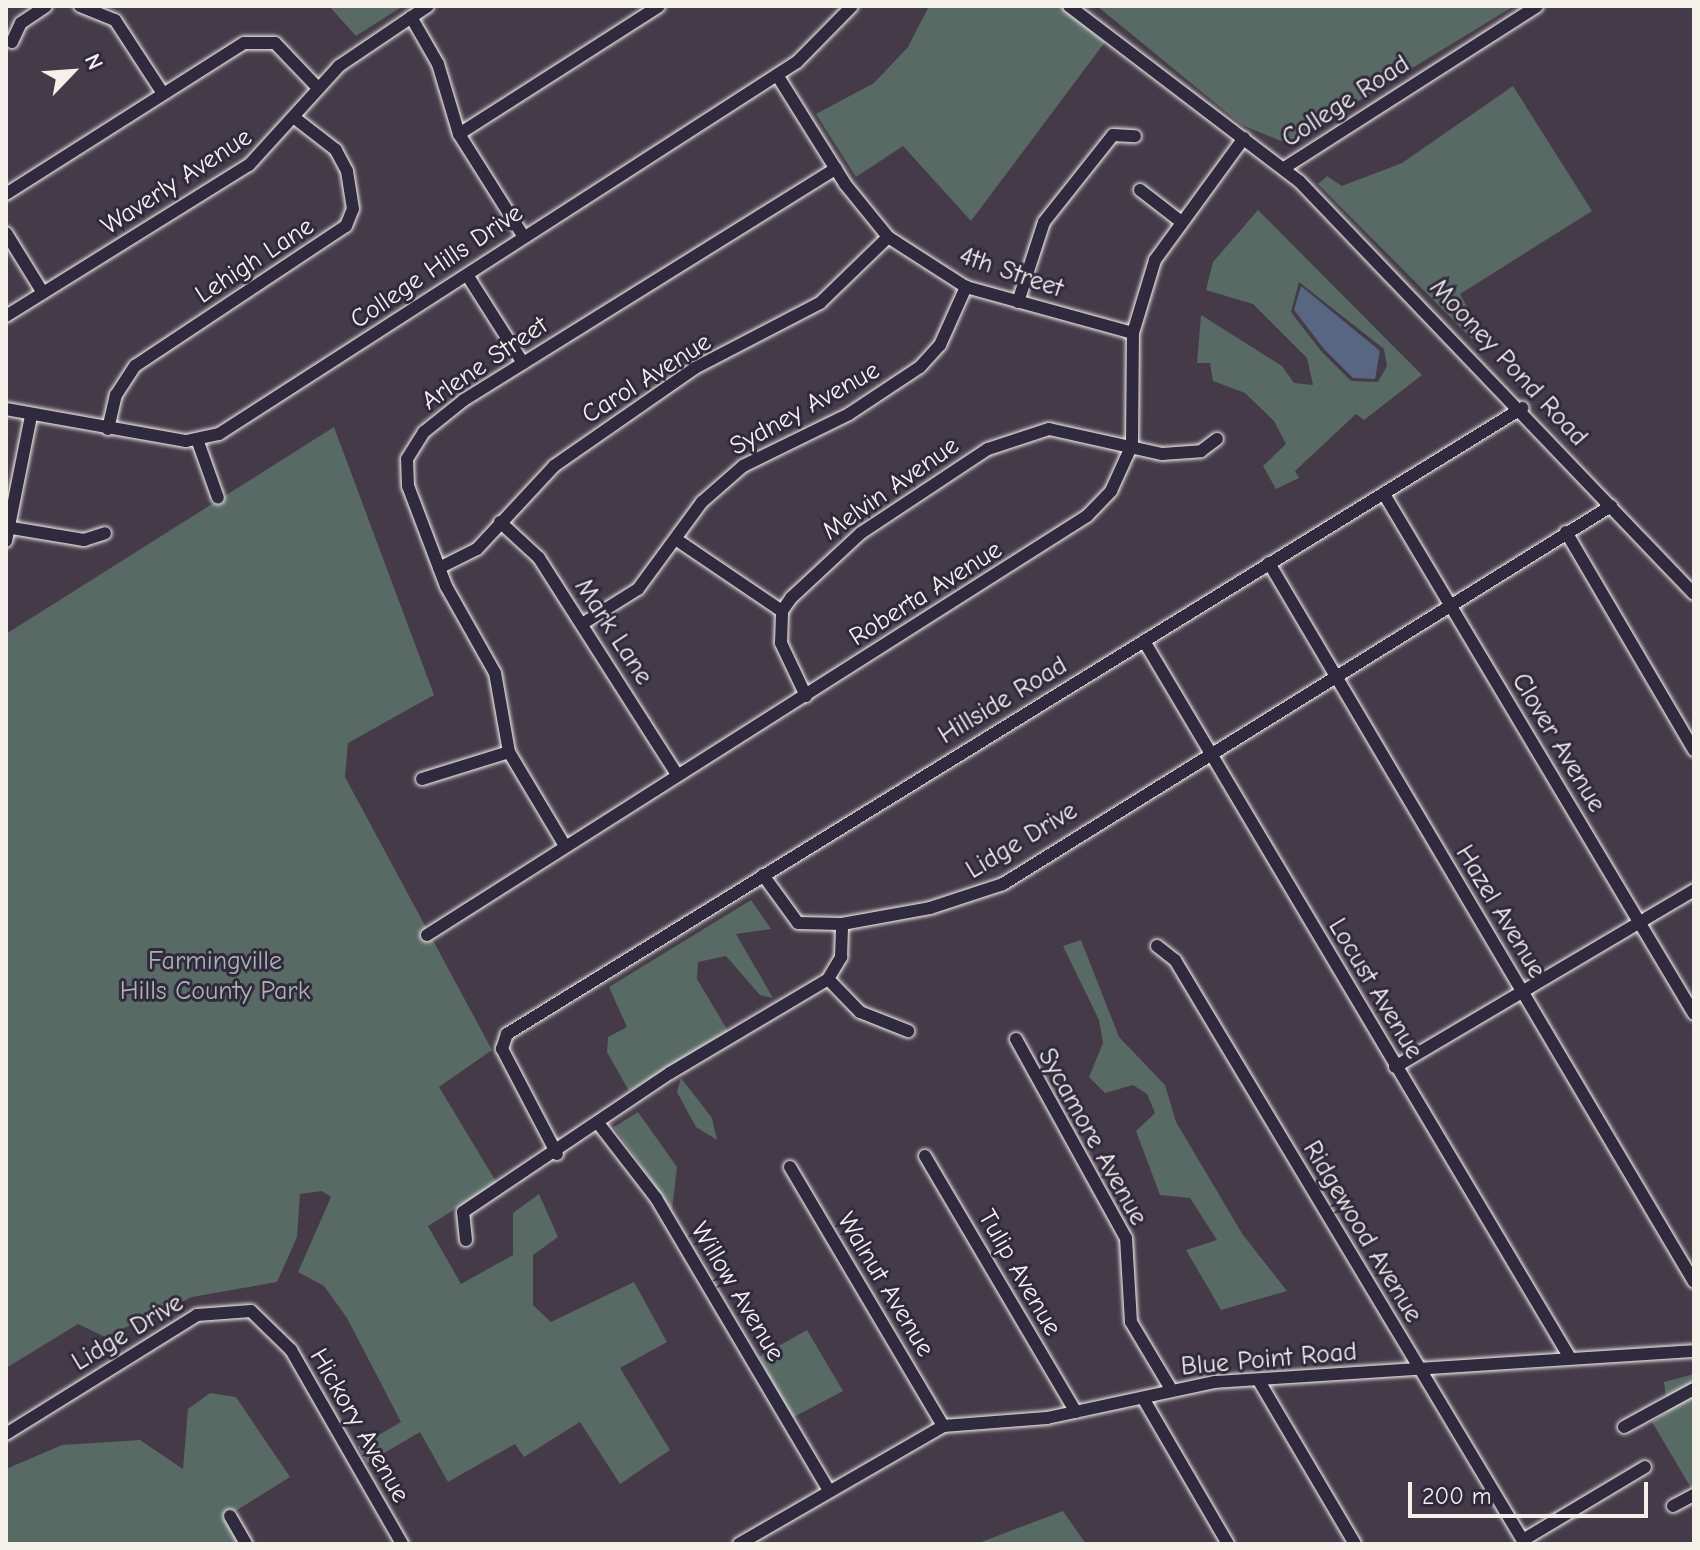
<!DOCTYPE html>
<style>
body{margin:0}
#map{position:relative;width:1700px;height:1550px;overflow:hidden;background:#443a48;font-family:"Comic Neue",sans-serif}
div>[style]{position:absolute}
.green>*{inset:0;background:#576a64}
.water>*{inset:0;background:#576681}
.roads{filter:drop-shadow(0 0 2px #f4f1e8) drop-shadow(0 0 2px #f4f1e8)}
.minor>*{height:12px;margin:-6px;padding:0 6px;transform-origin:6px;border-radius:6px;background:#2f2a3d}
span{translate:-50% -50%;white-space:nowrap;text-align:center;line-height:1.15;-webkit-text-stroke:6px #2f2a3d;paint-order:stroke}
.street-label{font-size:26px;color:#f4f1e8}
.park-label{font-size:26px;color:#adb4ad}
.frame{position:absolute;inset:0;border:8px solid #f4f1e8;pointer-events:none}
.north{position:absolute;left:32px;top:32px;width:80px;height:80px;-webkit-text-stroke:6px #2f2a3d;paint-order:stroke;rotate:65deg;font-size:22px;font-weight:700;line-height:32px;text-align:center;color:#f4f1e8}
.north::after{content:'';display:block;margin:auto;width:28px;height:36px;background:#f4f1e8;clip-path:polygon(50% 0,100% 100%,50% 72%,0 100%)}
.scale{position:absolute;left:1408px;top:1482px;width:240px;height:36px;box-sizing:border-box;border:4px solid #f4f1e8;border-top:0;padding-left:10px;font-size:24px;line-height:28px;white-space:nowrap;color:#f4f1e8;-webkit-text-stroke:6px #2f2a3d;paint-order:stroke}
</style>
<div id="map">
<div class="green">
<div style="clip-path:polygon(329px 6px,403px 6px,356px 36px)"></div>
<div style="clip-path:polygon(929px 6px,1060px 6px,1105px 42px,971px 221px,903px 146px,856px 177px,816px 114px,874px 83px,908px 47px)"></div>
<div style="clip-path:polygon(1097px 6px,1514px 6px,1288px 144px,1242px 125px)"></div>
<div style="clip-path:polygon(1513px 86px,1592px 211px,1460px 294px,1482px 334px,1472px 339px,1318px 184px,1327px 176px,1342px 186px,1402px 163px)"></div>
<div style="clip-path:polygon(evenodd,1258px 210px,1422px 375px,1364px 420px,1356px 414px,1295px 471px,1299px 478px,1276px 489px,1263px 466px,1286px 444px,1274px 421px,1245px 393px,1213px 381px,1210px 363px,1197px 363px,1201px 315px,1282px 366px,1294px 383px,1313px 385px,1307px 358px,1253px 304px,1206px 290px,1213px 262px,1258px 210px,1299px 282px,1384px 349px,1387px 366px,1378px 382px,1351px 381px,1321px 351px,1291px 312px,1299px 282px)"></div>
<div style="clip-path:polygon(334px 427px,434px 695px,348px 743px,345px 777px,492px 1050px,439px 1087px,497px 1183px,428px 1226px,461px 1284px,513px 1255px,513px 1213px,539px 1194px,558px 1237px,533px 1255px,533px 1305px,551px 1322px,634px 1282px,667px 1342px,620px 1368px,670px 1450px,620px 1484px,580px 1422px,524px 1457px,515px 1444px,448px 1482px,420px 1432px,367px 1463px,358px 1447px,401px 1422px,347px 1318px,324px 1286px,298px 1272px,331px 1197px,322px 1191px,300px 1194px,297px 1237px,277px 1282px,192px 1297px,105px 1337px,78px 1324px,6px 1368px,6px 634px)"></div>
<div style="clip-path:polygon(751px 900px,771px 929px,736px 934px,773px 998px,760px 995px,726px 956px,698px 962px,697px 979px,728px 1031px,629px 1091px,607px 1052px,608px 1037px,627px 1027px,609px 987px)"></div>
<div style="clip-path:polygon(1081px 940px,1119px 1037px,1165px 1085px,1176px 1122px,1243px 1235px,1287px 1291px,1221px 1310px,1186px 1250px,1217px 1240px,1190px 1198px,1160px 1195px,1136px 1131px,1155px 1113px,1147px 1094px,1133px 1085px,1105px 1093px,1089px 1077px,1103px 1043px,1099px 1020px,1063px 946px)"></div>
<div style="clip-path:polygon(681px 1078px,712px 1118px,717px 1140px,696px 1127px,677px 1092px)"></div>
<div style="clip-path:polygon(638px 1112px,677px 1167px,672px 1210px,614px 1127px)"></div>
<div style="clip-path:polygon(807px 1330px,843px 1391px,792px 1418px,759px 1357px)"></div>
<div style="clip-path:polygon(1694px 1374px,1694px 1493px,1652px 1422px,1668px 1411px,1664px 1382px)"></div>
<div style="clip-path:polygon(210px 1393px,236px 1397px,290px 1477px,226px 1517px,240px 1544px,6px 1544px,6px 1469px,62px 1445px,140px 1440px,183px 1469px,188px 1409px)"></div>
<div style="clip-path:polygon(1063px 1511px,1086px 1544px,976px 1544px,984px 1541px)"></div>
</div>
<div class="water">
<div style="clip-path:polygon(1301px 286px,1380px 351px,1375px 379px,1353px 378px,1324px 349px,1294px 310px)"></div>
</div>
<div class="roads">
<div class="minor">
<div style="left:80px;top:6px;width:38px;rotate:22deg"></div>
<div style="left:115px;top:20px;width:86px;rotate:56.9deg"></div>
<div style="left:1069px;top:6px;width:289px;rotate:37.3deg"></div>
<div style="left:1299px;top:181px;width:571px;rotate:46.28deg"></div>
<div style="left:411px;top:17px;width:54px;rotate:60.1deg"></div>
<div style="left:438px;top:64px;width:73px;rotate:73.3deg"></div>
<div style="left:459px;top:134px;width:118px;rotate:57.8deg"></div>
<div style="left:12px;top:42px;width:21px;rotate:-65deg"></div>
<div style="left:21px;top:23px;width:30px;rotate:-34deg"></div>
<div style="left:777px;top:75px;width:128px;rotate:58deg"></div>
<div style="left:845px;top:184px;width:68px;rotate:50.9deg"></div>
<div style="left:888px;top:237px;width:93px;rotate:32.7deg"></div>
<div style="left:966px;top:287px;width:173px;rotate:15.4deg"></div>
<div style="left:459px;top:134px;width:237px;rotate:-32.6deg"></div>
<div style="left:1284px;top:168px;width:300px;rotate:-32.6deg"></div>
<div style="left:1140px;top:190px;width:49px;rotate:37.6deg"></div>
<div style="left:6px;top:194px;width:282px;rotate:-32.4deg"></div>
<div style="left:244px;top:43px;width:31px"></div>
<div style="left:275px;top:43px;width:59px;rotate:46.4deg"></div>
<div style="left:6px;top:233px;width:70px;rotate:58.3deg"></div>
<div style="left:469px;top:278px;width:101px;rotate:57.6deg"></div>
<div style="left:1018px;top:302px;width:84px;rotate:-72deg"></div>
<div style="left:1044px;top:222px;width:111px;rotate:-51.6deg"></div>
<div style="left:1113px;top:135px;width:22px;rotate:3deg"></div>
<div style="left:6px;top:316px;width:286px;rotate:-31.9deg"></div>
<div style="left:249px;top:165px;width:134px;rotate:-47.7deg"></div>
<div style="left:339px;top:66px;width:107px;rotate:-34deg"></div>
<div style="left:6px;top:409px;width:183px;rotate:10.1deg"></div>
<div style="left:186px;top:441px;width:34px;rotate:-12deg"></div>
<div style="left:219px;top:434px;width:687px;rotate:-32.77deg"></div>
<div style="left:797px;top:62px;width:78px;rotate:-45.5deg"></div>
<div style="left:108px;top:429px;width:35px;rotate:-77deg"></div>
<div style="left:116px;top:395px;width:35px;rotate:-57deg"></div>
<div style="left:135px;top:366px;width:253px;rotate:-33.6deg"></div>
<div style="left:346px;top:226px;width:18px;rotate:-68deg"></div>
<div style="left:353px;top:209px;width:38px;rotate:-99deg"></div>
<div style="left:347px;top:171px;width:24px;rotate:-118deg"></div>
<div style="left:336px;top:150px;width:51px;rotate:-142.2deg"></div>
<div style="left:198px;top:442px;width:59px;rotate:70.3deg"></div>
<div style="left:1384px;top:494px;width:605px;rotate:59.2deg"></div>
<div style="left:500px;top:522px;width:53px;rotate:42.7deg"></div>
<div style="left:539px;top:558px;width:257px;rotate:57.5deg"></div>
<div style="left:6px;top:527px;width:79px;rotate:9.5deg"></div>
<div style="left:84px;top:540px;width:22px;rotate:-18deg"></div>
<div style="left:1566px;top:532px;width:253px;rotate:59.6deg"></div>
<div style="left:677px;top:540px;width:127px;rotate:34.1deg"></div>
<div style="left:6px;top:541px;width:127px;rotate:-78.7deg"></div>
<div style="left:1269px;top:563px;width:835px;rotate:59.41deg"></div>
<div style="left:439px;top:568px;width:42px;rotate:-26.6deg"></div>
<div style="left:477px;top:549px;width:113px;rotate:-47.1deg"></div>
<div style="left:554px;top:466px;width:172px;rotate:-34.8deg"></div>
<div style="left:695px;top:368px;width:141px;rotate:-27.5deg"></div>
<div style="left:820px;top:303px;width:95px;rotate:-44.1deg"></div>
<div style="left:582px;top:624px;width:66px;rotate:-32deg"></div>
<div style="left:638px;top:589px;width:108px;rotate:-53.7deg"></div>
<div style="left:702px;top:502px;width:55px;rotate:-41.3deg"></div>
<div style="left:743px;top:466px;width:118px;rotate:-26.1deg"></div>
<div style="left:849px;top:414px;width:85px;rotate:-33.5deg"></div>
<div style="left:920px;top:367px;width:30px;rotate:-48deg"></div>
<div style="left:940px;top:345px;width:64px;rotate:-65.9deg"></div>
<div style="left:1144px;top:641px;width:834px;rotate:59.28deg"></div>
<div style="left:806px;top:696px;width:59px;rotate:-115.3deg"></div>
<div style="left:781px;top:643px;width:32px;rotate:-88deg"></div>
<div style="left:782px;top:611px;width:16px;rotate:-55deg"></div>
<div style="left:791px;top:598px;width:96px;rotate:-42.9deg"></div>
<div style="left:861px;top:533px;width:152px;rotate:-33.5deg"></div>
<div style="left:988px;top:449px;width:64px;rotate:-18.2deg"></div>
<div style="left:1049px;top:429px;width:116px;rotate:12.5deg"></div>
<div style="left:1162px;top:454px;width:39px;rotate:-4deg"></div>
<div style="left:1201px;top:451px;width:20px;rotate:-37deg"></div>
<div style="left:422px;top:779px;width:91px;rotate:-17.2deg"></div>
<div style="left:565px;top:846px;width:109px;rotate:-120.8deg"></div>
<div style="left:509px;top:752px;width:80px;rotate:-100deg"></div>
<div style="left:495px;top:673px;width:100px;rotate:-119.4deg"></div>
<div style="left:446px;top:586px;width:107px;rotate:-110.8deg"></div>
<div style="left:408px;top:486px;width:27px;rotate:-92deg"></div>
<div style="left:407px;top:459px;width:32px;rotate:-58deg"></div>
<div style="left:424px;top:432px;width:51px;rotate:-38.7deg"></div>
<div style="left:464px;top:400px;width:438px;rotate:-31.9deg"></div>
<div style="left:763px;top:875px;width:59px;rotate:53.9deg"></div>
<div style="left:798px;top:923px;width:44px;rotate:1.3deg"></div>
<div style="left:427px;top:935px;width:782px;rotate:-32.41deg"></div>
<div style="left:1087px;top:516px;width:35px;rotate:-46deg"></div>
<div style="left:1111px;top:491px;width:51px;rotate:-65.5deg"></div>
<div style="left:1132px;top:445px;width:112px;rotate:-89.5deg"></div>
<div style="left:1133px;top:333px;width:76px;rotate:-73.2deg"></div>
<div style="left:1155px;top:260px;width:151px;rotate:-53.9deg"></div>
<div style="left:1157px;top:946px;width:23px;rotate:38deg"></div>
<div style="left:1175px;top:960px;width:681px;rotate:59.07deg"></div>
<div style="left:828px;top:979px;width:46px;rotate:45.9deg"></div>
<div style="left:860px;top:1012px;width:52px;rotate:21.6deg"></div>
<div style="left:1016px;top:1039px;width:227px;rotate:61.1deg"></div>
<div style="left:1126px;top:1238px;width:84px;rotate:86.6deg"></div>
<div style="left:1131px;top:1322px;width:78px;rotate:59.2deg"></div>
<div style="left:1395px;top:1067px;width:347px;rotate:-30.6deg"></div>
<div style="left:598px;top:1123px;width:95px;rotate:52.3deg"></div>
<div style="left:656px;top:1198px;width:338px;rotate:59.4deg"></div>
<div style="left:557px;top:1154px;width:119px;rotate:-117.6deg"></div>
<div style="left:502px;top:1049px;width:16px;rotate:-72deg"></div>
<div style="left:507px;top:1034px;width:1193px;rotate:-31.66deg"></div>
<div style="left:925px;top:1156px;width:297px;rotate:59.5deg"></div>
<div style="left:790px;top:1167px;width:301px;rotate:59.4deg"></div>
<div style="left:466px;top:1240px;width:28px;rotate:-96deg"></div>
<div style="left:463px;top:1212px;width:249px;rotate:-33.9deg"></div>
<div style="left:670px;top:1073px;width:184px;rotate:-30.7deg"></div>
<div style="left:828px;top:979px;width:26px;rotate:-59deg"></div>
<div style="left:841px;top:957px;width:33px;rotate:-88deg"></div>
<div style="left:842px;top:924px;width:89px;rotate:-10.3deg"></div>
<div style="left:930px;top:908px;width:77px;rotate:-18.2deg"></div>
<div style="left:1003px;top:884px;width:716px;rotate:-31.87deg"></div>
<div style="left:1259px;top:1381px;width:189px;rotate:59.5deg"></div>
<div style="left:1143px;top:1398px;width:169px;rotate:59.8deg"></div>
<div style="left:1624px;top:1427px;width:80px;rotate:-28.5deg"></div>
<div style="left:6px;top:1434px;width:225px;rotate:-31.9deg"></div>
<div style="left:197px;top:1315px;width:54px;rotate:-4.2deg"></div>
<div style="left:251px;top:1311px;width:56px;rotate:44.3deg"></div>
<div style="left:291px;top:1350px;width:224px;rotate:60.2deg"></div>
<div style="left:1673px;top:1506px;width:24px;rotate:-28deg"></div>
<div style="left:230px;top:1516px;width:32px;rotate:60deg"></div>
<div style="left:1523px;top:1540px;width:142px;rotate:-30.9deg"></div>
<div style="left:739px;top:1544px;width:236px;rotate:-30deg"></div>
<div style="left:943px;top:1426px;width:104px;rotate:-4.4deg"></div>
<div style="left:1047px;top:1418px;width:172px;rotate:-12.1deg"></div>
<div style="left:1215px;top:1382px;width:480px;rotate:-3.7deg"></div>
</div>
</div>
<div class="street-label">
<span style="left:1346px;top:102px;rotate:-33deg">College Road</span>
<span style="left:177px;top:182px;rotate:-33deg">Waverly Avenue</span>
<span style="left:255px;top:261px;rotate:-33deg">Lehigh Lane</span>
<span style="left:437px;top:267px;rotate:-34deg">College Hills Drive</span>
<span style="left:1011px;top:273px;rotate:19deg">4th Street</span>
<span style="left:1508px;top:363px;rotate:47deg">Mooney Pond Road</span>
<span style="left:485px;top:364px;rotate:-34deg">Arlene Street</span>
<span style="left:647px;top:379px;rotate:-32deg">Carol Avenue</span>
<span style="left:805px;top:409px;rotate:-29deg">Sydney Avenue</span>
<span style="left:891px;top:489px;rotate:-35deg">Melvin Avenue</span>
<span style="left:926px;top:594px;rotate:-32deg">Roberta Avenue</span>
<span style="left:613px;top:632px;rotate:57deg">Mark Lane</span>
<span style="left:1003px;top:701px;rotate:-31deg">Hillside Road</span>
<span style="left:1558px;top:743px;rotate:59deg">Clover Avenue</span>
<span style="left:1022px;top:841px;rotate:-31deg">Lidge Drive</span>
<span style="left:1500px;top:912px;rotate:59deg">Hazel Avenue</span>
<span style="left:1375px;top:989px;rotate:59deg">Locust Avenue</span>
<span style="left:1092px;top:1137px;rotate:61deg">Sycamore Avenue</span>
<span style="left:1362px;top:1232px;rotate:59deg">Ridgewood Avenue</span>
<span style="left:1019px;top:1273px;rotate:60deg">Tulip Avenue</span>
<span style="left:885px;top:1285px;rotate:59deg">Walnut Avenue</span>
<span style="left:737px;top:1292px;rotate:59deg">Willow Avenue</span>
<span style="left:128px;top:1333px;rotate:-31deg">Lidge Drive</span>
<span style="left:1269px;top:1360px;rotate:-5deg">Blue Point Road</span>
<span style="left:359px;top:1426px;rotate:60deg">Hickory Avenue</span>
</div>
<div class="park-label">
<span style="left:215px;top:977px">Farmingville<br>Hills County Park</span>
</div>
<div class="frame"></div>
<div class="north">N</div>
<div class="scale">200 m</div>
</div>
